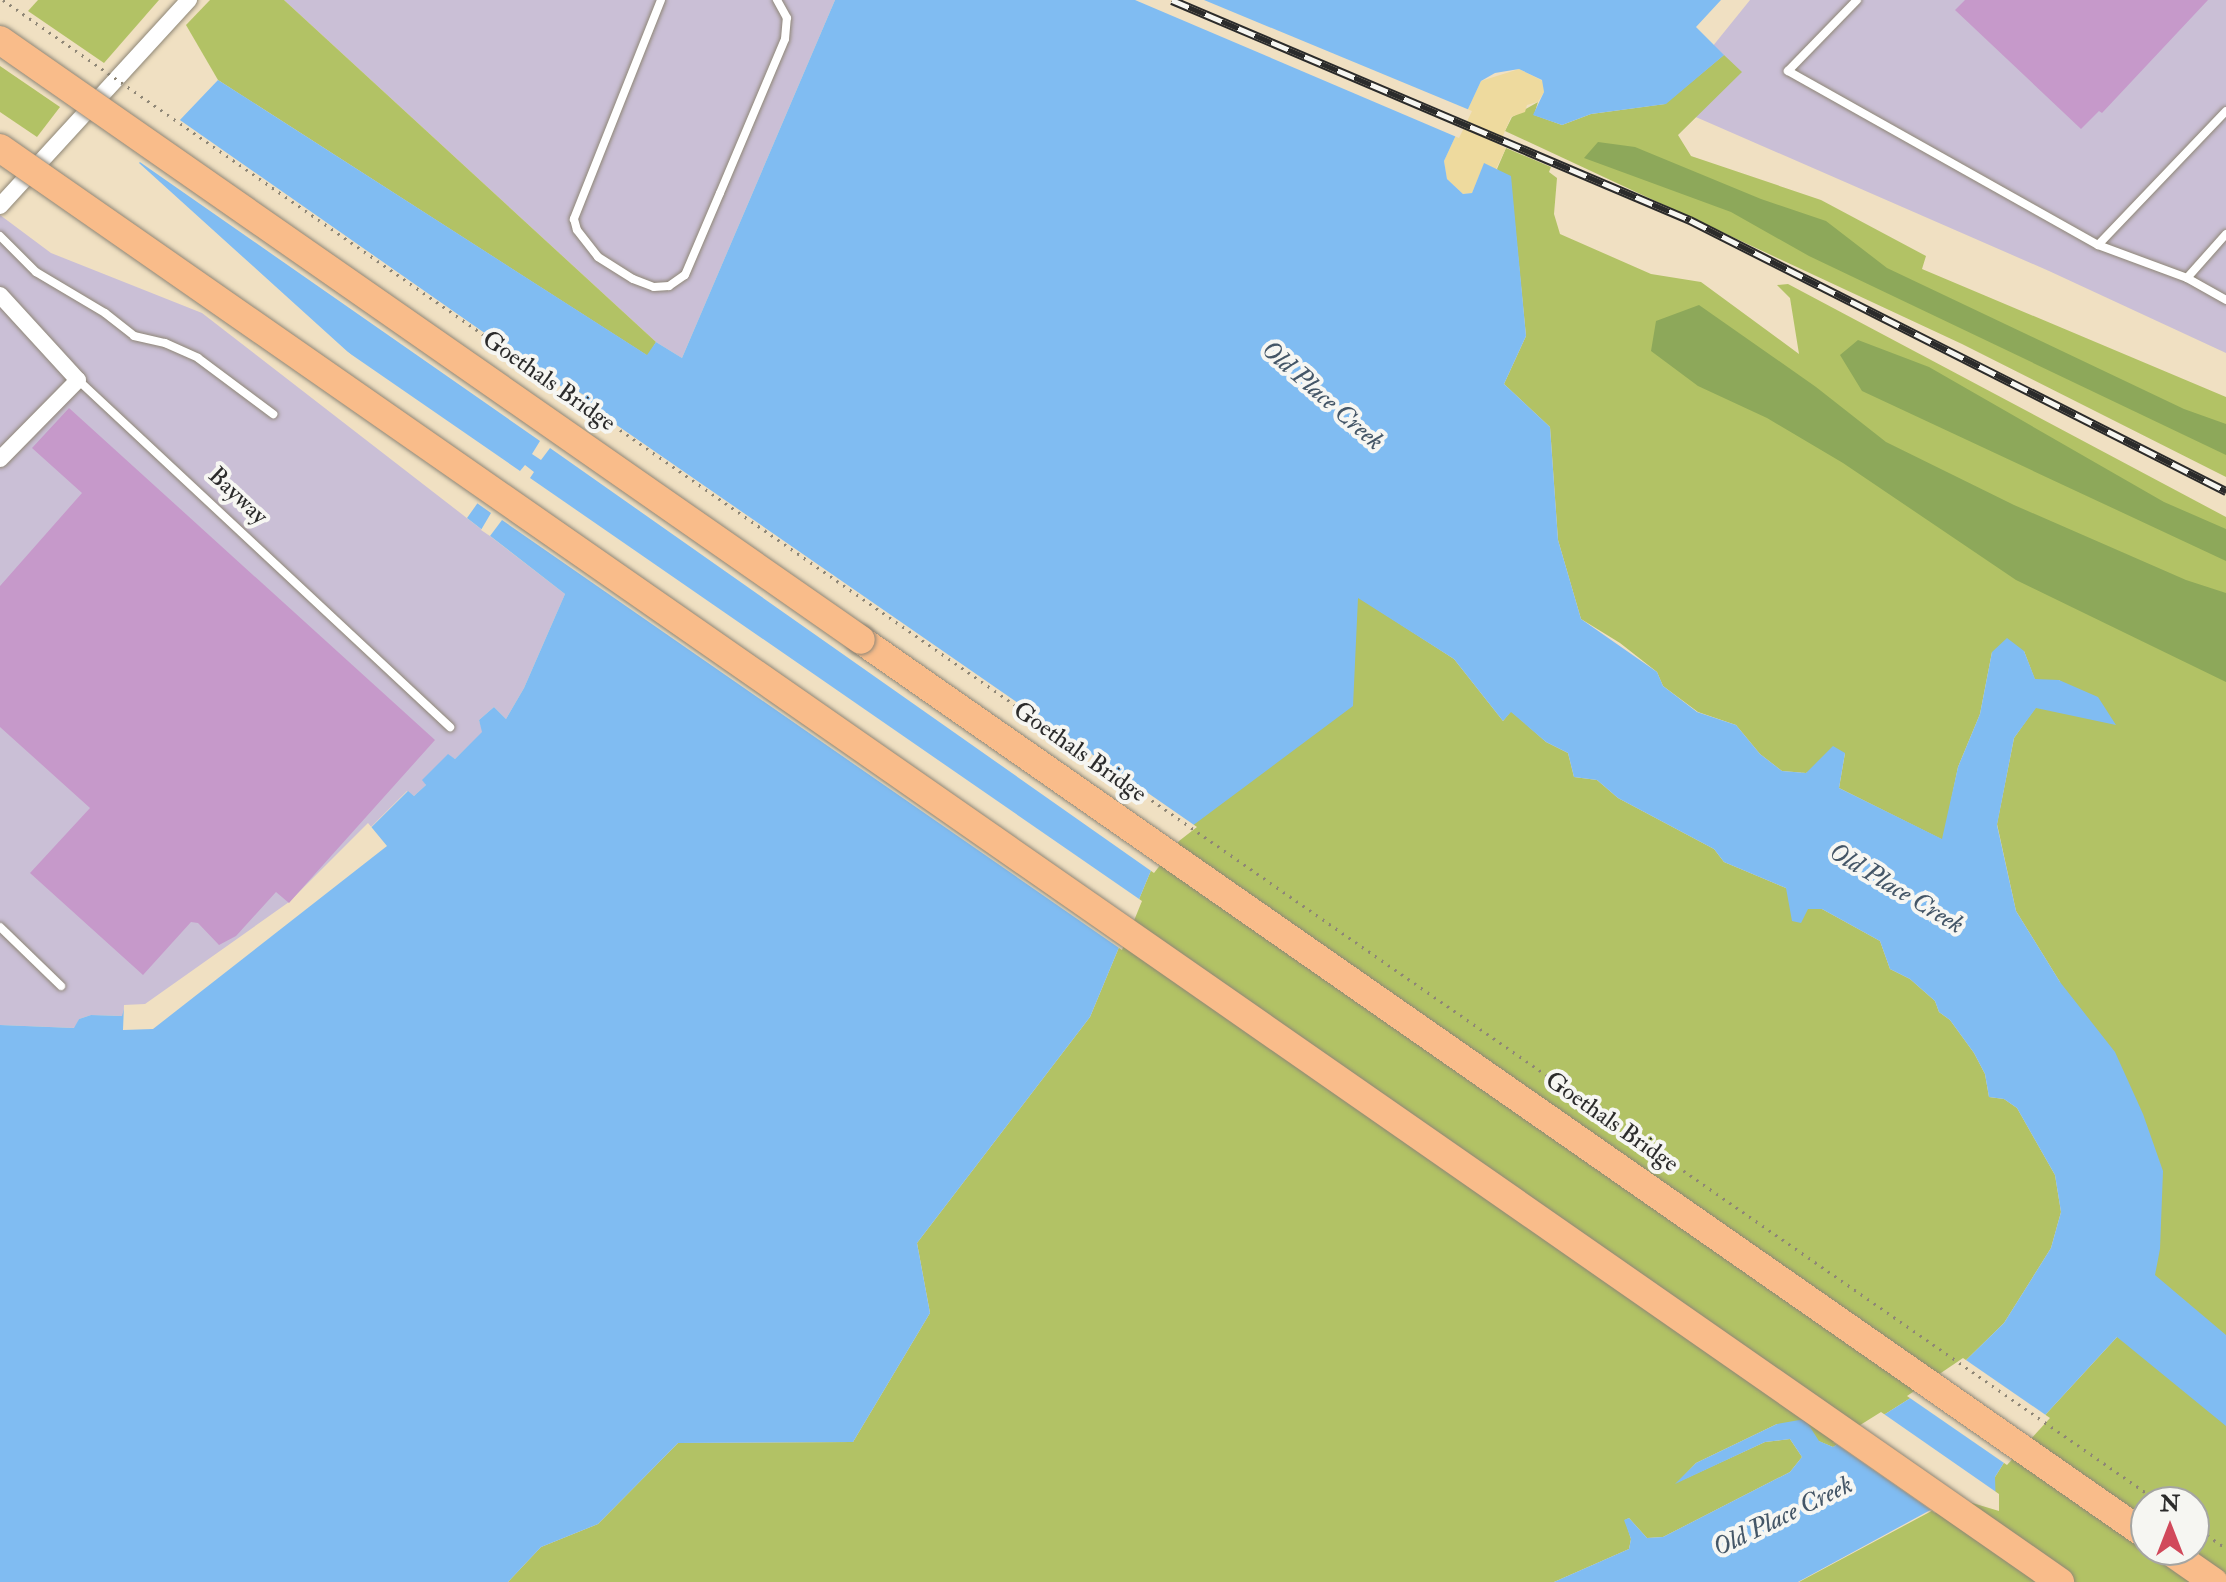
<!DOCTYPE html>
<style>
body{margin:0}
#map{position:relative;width:2226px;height:1582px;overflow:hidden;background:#f0e0c2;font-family:"IM FELL Double Pica",serif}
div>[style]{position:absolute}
.industrial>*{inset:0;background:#cabfd6}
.green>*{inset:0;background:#b2c265}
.forest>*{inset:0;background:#8da85a}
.sand>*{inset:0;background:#eeda9e}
.water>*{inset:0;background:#80bcf2}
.pier>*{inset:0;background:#f0e0c2}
.building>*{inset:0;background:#c699ca}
.path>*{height:3px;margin-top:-1.5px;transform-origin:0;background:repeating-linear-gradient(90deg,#8e8676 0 2px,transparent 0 8px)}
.roads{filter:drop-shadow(0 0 2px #8e8676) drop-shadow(0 0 2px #8e8676)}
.service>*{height:8px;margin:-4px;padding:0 4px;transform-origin:4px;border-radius:4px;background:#fff}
.minor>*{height:16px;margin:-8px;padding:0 8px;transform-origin:8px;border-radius:8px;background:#fff}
.motorway>*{height:28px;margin:-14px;padding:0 14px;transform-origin:14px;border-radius:14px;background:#f9bc8a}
.rail>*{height:9px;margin-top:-4.5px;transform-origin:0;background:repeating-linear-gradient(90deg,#f6f6f2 0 18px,#2b2b2b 0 36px);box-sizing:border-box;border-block:2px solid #2b2b2b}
.path-bridge>*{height:3px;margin-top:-1.5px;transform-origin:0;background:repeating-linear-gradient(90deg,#8e8676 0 2px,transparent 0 8px)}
.bridges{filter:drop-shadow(0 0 2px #8e8676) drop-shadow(0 0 2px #8e8676)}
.motorway-bridge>*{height:28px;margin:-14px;padding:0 14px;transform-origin:14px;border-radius:14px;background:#f9bc8a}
span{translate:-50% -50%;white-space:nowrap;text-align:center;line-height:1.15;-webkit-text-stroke:8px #f6f6f2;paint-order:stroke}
.street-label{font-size:24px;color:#2b2b2b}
.water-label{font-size:26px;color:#445667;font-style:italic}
.north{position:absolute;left:2130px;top:1486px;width:80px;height:80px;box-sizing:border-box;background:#f6f6f2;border:2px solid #a5a5a2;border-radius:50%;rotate:0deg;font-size:22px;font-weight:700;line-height:32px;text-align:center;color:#2b2b2b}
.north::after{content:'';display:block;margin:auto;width:28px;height:36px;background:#d1495b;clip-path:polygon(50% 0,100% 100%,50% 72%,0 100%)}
</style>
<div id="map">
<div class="industrial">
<div style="clip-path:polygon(284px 0,835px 0,682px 358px,656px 342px)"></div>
<div style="clip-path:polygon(1750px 0,2226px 0,2226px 353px,2049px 271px,1666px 104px)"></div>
<div style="clip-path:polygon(0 215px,51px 253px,202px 313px,565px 594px,524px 688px,506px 719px,494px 707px,479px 720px,483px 732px,455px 759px,448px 755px,423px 780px,426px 785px,414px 796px,407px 791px,299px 899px,146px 1007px,123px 1016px,91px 1015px,79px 1019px,75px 1028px,0 1025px)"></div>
</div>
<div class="green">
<div style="clip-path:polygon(38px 0,159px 0,104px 63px,28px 11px)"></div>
<div style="clip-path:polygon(210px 0,284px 0,656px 342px,648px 356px,218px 80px,186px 25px)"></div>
<div style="clip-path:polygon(1724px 55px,1742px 72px,1678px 135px,1691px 156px,1821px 200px,1926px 256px,1922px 269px,2226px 397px,2226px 477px,1962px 344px,1505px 131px,1512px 117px,1538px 102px,1534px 115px,1562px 125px,1591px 114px,1665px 104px)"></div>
<div style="clip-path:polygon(0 66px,60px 107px,37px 137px,0 112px)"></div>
<div style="clip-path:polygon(evenodd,1506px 148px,1551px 167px,1549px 172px,1557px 178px,1554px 214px,1560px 234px,1651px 274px,1701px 282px,1799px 354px,1790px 298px,1777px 285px,1788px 284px,2226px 517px,2226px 1582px,1799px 1582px,1995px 1477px,2010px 1453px,2117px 1337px,2060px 982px,2016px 911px,1997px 824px,2014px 738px,2036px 707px,2115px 724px,2059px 680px,2035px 680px,2024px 651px,1992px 652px,1980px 714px,1958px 767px,1943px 840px,1839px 788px,1845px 753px,1806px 773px,1782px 771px,1760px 754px,1736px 725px,1698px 712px,1663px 686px,1657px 672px,1620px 643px,1581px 619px,1558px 540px,1550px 427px,1504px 384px,1526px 336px,1513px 205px,1497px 169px,1506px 148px,2146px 1502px,2194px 1502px,2194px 1550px,2146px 1550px,2146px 1502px)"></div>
<div style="clip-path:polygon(1358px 597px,1454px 659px,1503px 721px,1511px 711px,1546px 742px,1568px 753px,1574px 777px,1597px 780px,1618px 798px,1714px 849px,1724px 862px,1786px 888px,1808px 909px,1822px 909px,1880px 941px,1890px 969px,1910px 979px,1935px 1001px,1939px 1012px,1950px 1020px,1974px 1053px,1985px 1074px,1989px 1097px,2004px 1099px,2017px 1108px,2055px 1175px,2061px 1212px,2051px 1248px,2004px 1323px,1958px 1368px,1833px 1447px,1777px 1424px,1696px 1463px,1678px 1482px,1765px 1442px,1790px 1439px,1802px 1457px,1790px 1472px,1663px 1537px,1647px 1538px,1629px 1518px,1625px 1520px,1631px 1539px,1629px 1549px,1554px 1582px,508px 1582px,541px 1547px,598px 1524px,678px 1443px,853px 1442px,930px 1313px,917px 1243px,1090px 1017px,1152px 868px)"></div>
</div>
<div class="forest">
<div style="clip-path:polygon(1598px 142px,1635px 147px,1761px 199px,1826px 221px,1887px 268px,2184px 409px,2226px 424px,2226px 455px,1809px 256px,1731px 212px,1584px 158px)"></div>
<div style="clip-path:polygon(1699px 305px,1816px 387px,1886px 442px,2014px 505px,2186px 580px,2226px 593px,2226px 682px,2016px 580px,1843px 463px,1767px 418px,1698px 386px,1651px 351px,1656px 321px)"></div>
<div style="clip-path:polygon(1858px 340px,1929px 367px,2164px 502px,2226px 529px,2226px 561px,1862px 391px,1840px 355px)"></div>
</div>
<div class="sand">
<div style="clip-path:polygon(1519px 69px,1543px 81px,1544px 92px,1538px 102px,1527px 105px,1525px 112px,1511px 117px,1499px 145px,1506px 148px,1496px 169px,1484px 164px,1472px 193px,1463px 194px,1447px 179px,1444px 161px,1481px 81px)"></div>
</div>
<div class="water">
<div style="clip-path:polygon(835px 0,1721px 0,1696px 27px,1724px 55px,1666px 104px,1591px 114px,1562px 125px,1533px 115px,1544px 92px,1542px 80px,1519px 69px,1495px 73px,1481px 81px,1444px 161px,1447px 179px,1463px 194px,1472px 193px,1484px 163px,1511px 176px,1526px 336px,1504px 384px,1550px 427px,1558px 540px,1581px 619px,1657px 672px,1663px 686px,1697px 712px,1736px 725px,1760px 754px,1782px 771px,1806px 773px,1833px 746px,1845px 753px,1839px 788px,1942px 839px,1958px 767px,1980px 714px,1992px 652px,2007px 638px,2024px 651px,2035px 679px,2059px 680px,2098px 697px,2116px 725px,2036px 708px,2014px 738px,1997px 825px,2016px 911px,2060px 982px,2115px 1052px,2143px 1114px,2163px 1171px,2160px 1249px,2155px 1275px,2226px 1335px,2226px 1426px,2117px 1337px,2010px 1453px,1995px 1477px,1996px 1509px,1958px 1495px,1798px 1582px,1554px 1582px,1629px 1549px,1631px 1539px,1624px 1520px,1629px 1518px,1647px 1538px,1663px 1537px,1790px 1472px,1802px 1457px,1790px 1439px,1765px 1442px,1675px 1484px,1696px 1463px,1777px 1424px,1805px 1419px,1819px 1441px,1833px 1447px,1958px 1368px,2004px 1323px,2051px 1248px,2061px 1212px,2055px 1175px,2017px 1108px,2004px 1099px,1989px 1097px,1985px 1074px,1974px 1053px,1950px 1020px,1939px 1012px,1935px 1001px,1910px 979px,1890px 969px,1880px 941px,1822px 909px,1808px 909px,1801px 923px,1792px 921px,1786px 888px,1724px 862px,1714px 849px,1618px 798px,1597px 780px,1574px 777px,1568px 753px,1546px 742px,1511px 712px,1503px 721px,1454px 659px,1358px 598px,1353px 706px,1176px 838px,1152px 868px,1090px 1017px,917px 1243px,930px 1313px,853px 1442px,678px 1443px,598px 1524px,541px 1547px,508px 1582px,0 1582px,0 1025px,74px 1028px,79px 1019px,91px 1015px,122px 1016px,124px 1009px,146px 1007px,299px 899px,408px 791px,414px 796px,426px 785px,422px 780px,448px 754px,455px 759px,482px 732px,479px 720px,494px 707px,506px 719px,524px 688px,565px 594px,467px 518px,484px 494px,465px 458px,139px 163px,218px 80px,647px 355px,656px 342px,682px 358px)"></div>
</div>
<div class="pier">
<div style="clip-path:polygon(1135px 0,1204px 0,1472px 111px,1459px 138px)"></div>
<div style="clip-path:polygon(177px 118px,572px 394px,576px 390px,585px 396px,582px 401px,1197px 827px,1179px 841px,1154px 873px,550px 448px,541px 460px,532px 454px,540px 441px,137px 160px)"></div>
<div style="clip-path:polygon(323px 335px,520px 471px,525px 465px,534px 472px,530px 478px,1142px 901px,1122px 950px,502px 520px,490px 536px,481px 530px,491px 513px,474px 501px,478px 495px,460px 459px)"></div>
<div style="clip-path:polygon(368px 823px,387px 846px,153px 1029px,123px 1030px,124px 1005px,145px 1004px,289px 902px)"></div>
<div style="clip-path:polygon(1963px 1358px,2050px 1418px,2007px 1465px,1907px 1396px)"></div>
<div style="clip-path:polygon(1881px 1412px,1999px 1494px,1999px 1511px,1959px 1499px,1935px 1513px,1833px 1442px)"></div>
</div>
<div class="building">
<div style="clip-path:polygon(1965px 0,2208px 0,2102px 113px,2099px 111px,2081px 129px,1955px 10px)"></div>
<div style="clip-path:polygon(69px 408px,435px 740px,289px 903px,276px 892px,236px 936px,219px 945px,198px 923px,191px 922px,143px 975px,30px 873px,90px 808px,0 727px,0 586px,82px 493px,32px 448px)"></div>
</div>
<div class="path">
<div style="left:2194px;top:1526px;width:39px;rotate:35deg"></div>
</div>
<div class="roads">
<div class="service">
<div style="left:661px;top:0;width:236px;rotate:111.7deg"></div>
<div style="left:574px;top:219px;width:11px;rotate:75deg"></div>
<div style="left:577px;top:230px;width:34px;rotate:52deg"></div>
<div style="left:598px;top:257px;width:41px;rotate:32.2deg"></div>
<div style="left:633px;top:279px;width:22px;rotate:21deg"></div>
<div style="left:654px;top:287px;width:15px;rotate:-4deg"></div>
<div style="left:669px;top:286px;width:19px;rotate:-35deg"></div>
<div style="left:685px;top:275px;width:89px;rotate:-66.9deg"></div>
<div style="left:720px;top:193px;width:167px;rotate:-67.1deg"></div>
<div style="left:785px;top:39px;width:21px;rotate:-85deg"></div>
<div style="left:787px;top:18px;width:21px;rotate:-119deg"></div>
<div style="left:1857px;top:0;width:99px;rotate:134.2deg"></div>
<div style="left:1788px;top:71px;width:355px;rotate:29.3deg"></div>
<div style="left:2098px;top:245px;width:95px;rotate:20.3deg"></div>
<div style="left:2187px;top:278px;width:45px;rotate:29.4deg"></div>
<div style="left:0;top:236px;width:51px;rotate:45deg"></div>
<div style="left:36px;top:272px;width:80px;rotate:30.7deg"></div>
<div style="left:105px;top:313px;width:37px;rotate:38deg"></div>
<div style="left:134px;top:336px;width:32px;rotate:13deg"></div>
<div style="left:165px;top:343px;width:36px;rotate:24deg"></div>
<div style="left:198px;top:358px;width:94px;rotate:36.7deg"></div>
<div style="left:2098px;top:245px;width:185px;rotate:-46.3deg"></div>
<div style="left:2187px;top:278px;width:59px;rotate:-48.4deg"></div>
<div style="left:78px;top:380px;width:509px;rotate:43.01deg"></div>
<div style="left:0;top:927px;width:85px;rotate:44deg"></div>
</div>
<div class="minor">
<div style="left:0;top:206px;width:280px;rotate:-47.5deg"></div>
<div style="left:0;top:295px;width:115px;rotate:47.5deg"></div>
<div style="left:78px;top:380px;width:111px;rotate:134.6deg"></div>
</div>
<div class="motorway">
<div style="left:861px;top:640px;width:1566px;rotate:34.86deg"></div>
<div style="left:2168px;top:1550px;width:56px;rotate:34.8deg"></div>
</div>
</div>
<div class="rail">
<div style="left:1172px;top:0;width:563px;rotate:23.01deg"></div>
<div style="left:1690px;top:220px;width:601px;rotate:26.82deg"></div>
</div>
<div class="path-bridge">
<div style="left:3px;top:0;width:2628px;rotate:34.86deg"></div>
</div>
<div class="bridges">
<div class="motorway-bridge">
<div style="left:0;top:40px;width:1049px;rotate:34.87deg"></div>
<div style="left:0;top:148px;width:2510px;rotate:34.84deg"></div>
</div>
</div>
<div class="street-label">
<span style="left:549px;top:381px;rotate:35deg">Goethals Bridge</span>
<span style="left:238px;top:496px;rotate:43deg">Bayway</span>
<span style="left:1080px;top:752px;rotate:35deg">Goethals Bridge</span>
<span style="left:1612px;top:1122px;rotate:35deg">Goethals Bridge</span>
</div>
<div class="water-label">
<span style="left:1322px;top:396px;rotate:41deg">Old Place Creek</span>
<span style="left:1896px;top:889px;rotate:31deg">Old Place Creek</span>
<span style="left:1783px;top:1517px;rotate:-26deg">Old Place Creek</span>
</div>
<div class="north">N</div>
</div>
